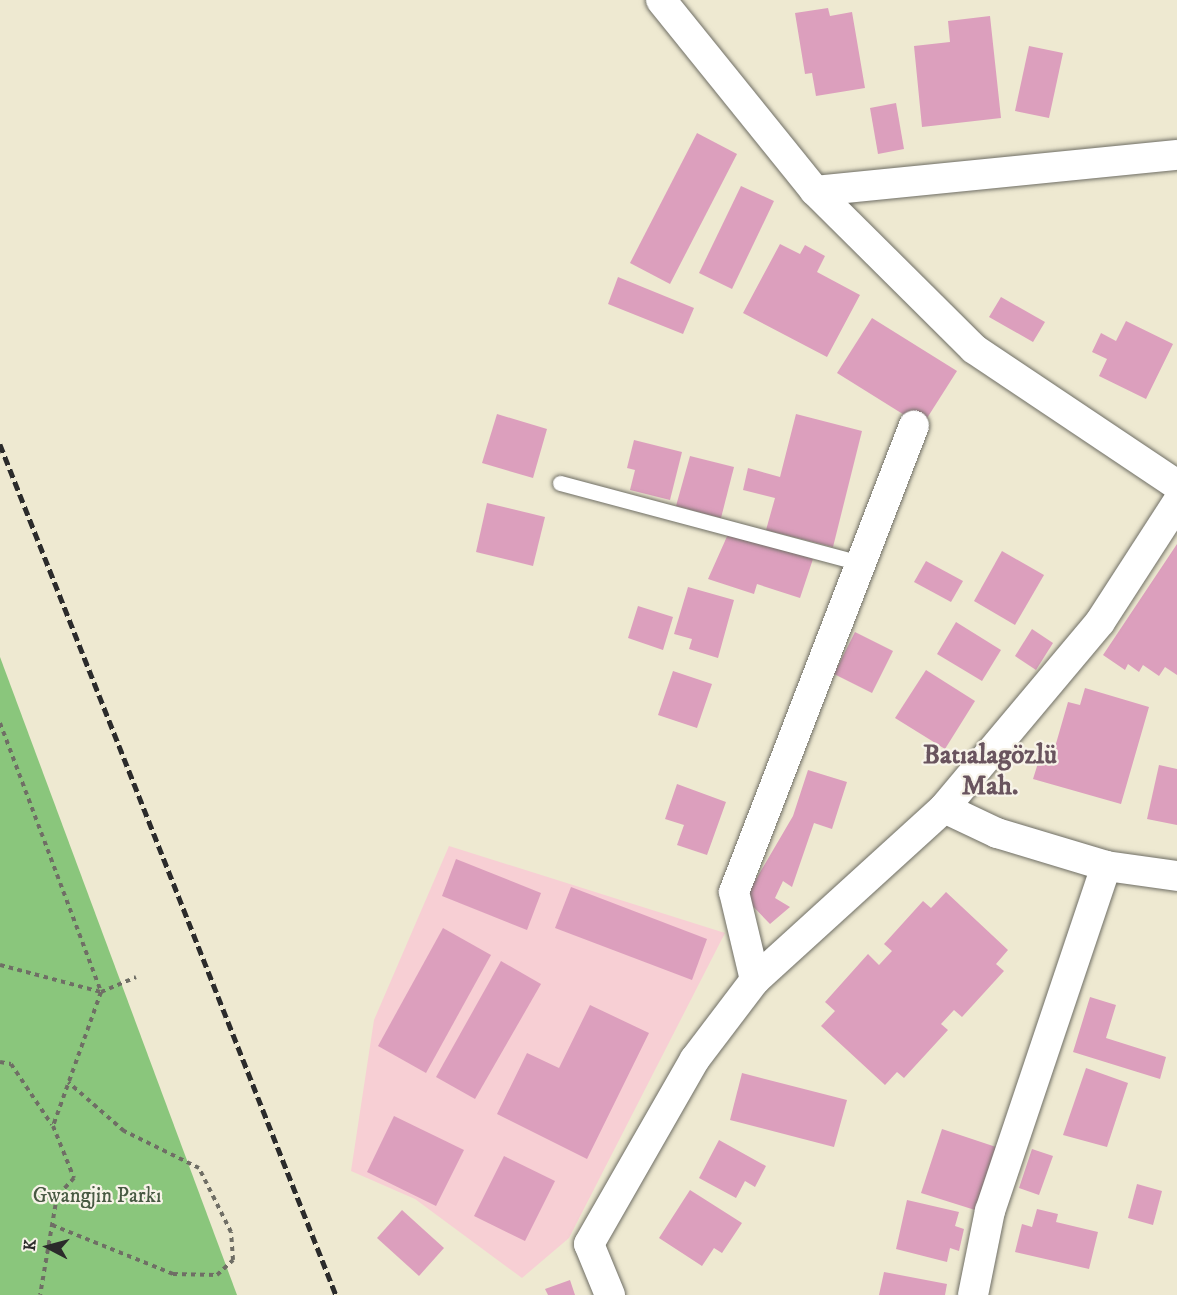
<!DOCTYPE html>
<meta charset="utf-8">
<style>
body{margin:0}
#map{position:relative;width:1177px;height:1295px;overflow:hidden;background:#eee9d1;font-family:"IM FELL DW Pica",serif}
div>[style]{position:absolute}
.built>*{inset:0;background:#f7cfd4}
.green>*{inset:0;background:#8ac67c}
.building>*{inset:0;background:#dc9fbd}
.path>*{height:4px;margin-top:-2px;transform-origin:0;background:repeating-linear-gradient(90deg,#6f6e65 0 4.5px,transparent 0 9px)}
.roads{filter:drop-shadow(0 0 2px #6f6e65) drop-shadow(0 0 2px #6f6e65)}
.service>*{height:15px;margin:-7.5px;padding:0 7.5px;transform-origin:7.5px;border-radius:7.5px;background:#fff}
.minor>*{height:30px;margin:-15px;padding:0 15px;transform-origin:15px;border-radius:15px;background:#fff}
.rail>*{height:4.5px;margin-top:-2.25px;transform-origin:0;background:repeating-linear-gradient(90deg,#2b2b2b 0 9px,transparent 0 13.5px)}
span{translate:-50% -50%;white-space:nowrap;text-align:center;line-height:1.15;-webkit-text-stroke:4.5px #f7f3e8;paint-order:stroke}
.park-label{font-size:21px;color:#485a43}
.district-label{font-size:27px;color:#69545e;font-weight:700}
.north{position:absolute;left:18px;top:1217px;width:60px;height:60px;-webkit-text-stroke:4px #f7f3e8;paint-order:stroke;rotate:276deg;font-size:16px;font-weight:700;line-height:24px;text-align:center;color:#2b2b2b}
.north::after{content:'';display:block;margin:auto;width:21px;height:27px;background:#2b2b2b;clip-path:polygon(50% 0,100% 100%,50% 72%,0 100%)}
</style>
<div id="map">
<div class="built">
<div style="clip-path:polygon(449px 846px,725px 933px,569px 1238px,522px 1278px,415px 1199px,351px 1171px,374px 1020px)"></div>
</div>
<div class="green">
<div style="clip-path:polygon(0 657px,237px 1295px,0 1295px)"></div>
</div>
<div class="building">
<div style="clip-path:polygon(828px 8px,830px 16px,852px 12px,865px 88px,816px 96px,812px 73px,805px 74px,795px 13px)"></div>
<div style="clip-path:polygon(990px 16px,1001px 118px,922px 127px,914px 46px,950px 42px,948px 21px)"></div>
<div style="clip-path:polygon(1029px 46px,1063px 53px,1049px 118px,1015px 111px)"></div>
<div style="clip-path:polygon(896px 103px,904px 149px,878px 154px,870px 108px)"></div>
<div style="clip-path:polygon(697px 133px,737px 154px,670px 284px,630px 263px)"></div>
<div style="clip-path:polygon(741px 186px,774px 201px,732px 289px,699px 273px)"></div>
<div style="clip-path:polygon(780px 244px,800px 254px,805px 245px,825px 256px,817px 272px,860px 295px,827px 357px,743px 313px)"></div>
<div style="clip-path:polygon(618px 277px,694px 308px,683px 334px,608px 304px)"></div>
<div style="clip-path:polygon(1001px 297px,1045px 322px,1033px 342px,989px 317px)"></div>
<div style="clip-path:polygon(872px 318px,957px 371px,922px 426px,837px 373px)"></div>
<div style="clip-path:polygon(1126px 321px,1173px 344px,1146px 399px,1099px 376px,1107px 359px,1092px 352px,1101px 333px,1116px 341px)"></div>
<div style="clip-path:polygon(497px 414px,547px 429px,533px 478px,482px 463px)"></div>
<div style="clip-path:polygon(796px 414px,862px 431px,833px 547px,766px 530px,775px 498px,743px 490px,748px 468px,780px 477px)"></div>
<div style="clip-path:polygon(634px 440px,682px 452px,670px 500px,630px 490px,635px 470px,627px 468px)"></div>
<div style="clip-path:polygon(690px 456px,734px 467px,721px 518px,676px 506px)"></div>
<div style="clip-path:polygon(487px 503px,545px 517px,533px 566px,476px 552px)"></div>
<div style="clip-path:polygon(729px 532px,813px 559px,800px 598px,757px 584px,754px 594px,708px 579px)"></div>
<div style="clip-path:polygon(1177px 544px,1177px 675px,1165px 667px,1159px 676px,1143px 665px,1139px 672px,1128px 664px,1125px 670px,1103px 655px)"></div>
<div style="clip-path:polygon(1002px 551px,1044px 575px,1015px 625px,974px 601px)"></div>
<div style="clip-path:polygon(926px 561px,963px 581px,951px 602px,914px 582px)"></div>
<div style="clip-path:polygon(688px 587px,734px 600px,718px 658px,689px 649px,692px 639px,674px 634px)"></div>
<div style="clip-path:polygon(638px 606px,673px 617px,663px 650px,628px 638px)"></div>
<div style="clip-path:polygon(956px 622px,1001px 650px,982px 681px,937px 654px)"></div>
<div style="clip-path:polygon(1032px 629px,1053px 643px,1036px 670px,1015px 656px)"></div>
<div style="clip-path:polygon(855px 632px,893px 651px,872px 693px,834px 674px)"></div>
<div style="clip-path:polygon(926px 670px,975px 701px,945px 749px,895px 718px)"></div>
<div style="clip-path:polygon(673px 671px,712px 684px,697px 728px,658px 715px)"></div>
<div style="clip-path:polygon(1085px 688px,1149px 707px,1121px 804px,1033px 779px,1044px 744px,1055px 747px,1068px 702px,1080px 705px)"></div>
<div style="clip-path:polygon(1159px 765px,1177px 769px,1177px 825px,1147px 819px)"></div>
<div style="clip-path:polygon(808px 770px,847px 782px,832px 829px,814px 823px,792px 887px,783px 881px,775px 898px,790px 907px,770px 924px,745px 898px,793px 816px)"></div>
<div style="clip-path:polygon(677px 784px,726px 802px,707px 855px,677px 845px,684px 825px,665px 819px)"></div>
<div style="clip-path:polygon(456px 859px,541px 893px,527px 930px,442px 896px)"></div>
<div style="clip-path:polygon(571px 887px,707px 939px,692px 980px,555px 928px)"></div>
<div style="clip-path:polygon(946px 892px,1008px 950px,996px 964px,1004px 971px,962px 1017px,954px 1010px,941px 1024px,948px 1030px,904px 1078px,897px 1072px,885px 1085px,821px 1026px,835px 1011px,825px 1002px,868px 954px,879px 965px,892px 951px,884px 944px,923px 901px,931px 908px)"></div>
<div style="clip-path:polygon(443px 928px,491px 955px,426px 1073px,378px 1046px)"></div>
<div style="clip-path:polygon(501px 961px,541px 984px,475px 1099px,436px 1077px)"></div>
<div style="clip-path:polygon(1090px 997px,1116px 1005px,1106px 1038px,1166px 1057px,1160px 1079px,1073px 1052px)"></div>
<div style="clip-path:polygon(590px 1005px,649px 1033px,587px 1159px,497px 1114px,527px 1053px,559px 1068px)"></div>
<div style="clip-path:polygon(1086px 1068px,1128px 1083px,1107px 1147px,1063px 1135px)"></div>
<div style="clip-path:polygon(742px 1073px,847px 1100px,834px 1147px,730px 1120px)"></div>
<div style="clip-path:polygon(394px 1116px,464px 1150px,436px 1206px,367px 1172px)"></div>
<div style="clip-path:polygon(942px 1129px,996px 1147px,975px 1210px,921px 1193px)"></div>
<div style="clip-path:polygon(719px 1140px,766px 1166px,755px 1187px,745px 1181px,736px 1198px,699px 1178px)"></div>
<div style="clip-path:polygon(1032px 1149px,1053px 1156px,1039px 1195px,1019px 1188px)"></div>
<div style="clip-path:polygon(504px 1156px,555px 1181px,525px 1241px,474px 1216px)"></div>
<div style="clip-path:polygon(1137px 1184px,1162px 1191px,1153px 1225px,1128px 1218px)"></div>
<div style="clip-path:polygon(690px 1190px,742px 1223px,722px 1253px,714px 1248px,702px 1266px,659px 1238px)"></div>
<div style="clip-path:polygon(907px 1200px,959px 1212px,955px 1226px,964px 1229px,959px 1251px,950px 1248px,947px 1262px,896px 1249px)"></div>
<div style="clip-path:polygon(1037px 1209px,1058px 1214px,1056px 1222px,1098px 1232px,1089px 1269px,1015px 1252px,1022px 1224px,1032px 1227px)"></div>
<div style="clip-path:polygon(402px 1210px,444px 1248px,419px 1276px,377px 1238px)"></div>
<div style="clip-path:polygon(884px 1272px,947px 1284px,945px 1295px,879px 1295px)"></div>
<div style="clip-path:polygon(570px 1280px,575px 1295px,548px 1295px,545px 1289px)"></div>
</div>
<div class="path">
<div style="left:0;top:723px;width:287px;rotate:69.4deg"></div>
<div style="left:101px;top:992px;width:142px;rotate:109.7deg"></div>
<div style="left:53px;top:1126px;width:56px;rotate:68deg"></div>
<div style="left:74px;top:1178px;width:25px;rotate:133deg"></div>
<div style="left:57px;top:1196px;width:100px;rotate:99.7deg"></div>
<div style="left:0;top:965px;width:105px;rotate:15deg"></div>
<div style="left:101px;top:992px;width:38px;rotate:-23deg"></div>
<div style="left:0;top:1062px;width:11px;rotate:10deg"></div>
<div style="left:11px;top:1064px;width:73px;rotate:56.1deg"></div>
<div style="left:52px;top:1225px;width:131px;rotate:22deg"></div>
<div style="left:173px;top:1274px;width:44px;rotate:1.3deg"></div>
<div style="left:217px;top:1275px;width:22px;rotate:-43deg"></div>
<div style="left:233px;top:1260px;width:28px;rotate:-94deg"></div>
<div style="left:231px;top:1232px;width:72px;rotate:-116.6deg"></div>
<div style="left:199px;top:1168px;width:84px;rotate:-153.7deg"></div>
<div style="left:124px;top:1131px;width:74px;rotate:-138.8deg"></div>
</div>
<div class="roads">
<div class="service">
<div style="left:560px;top:483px;width:310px;rotate:14.9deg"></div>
</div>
<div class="minor">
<div style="left:661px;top:0;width:245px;rotate:51.1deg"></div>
<div style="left:815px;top:191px;width:224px;rotate:44.8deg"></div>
<div style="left:974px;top:349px;width:244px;rotate:33.8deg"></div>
<div style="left:815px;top:191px;width:364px;rotate:-5.7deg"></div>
<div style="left:944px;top:808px;width:59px;rotate:25.3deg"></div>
<div style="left:997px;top:833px;width:114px;rotate:16.8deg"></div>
<div style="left:1106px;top:866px;width:72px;rotate:8deg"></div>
<div style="left:755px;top:980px;width:90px;rotate:-103.4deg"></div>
<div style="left:734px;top:892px;width:500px;rotate:-68.9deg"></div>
<div style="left:610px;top:1295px;width:55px;rotate:-112.4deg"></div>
<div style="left:589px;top:1244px;width:213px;rotate:-60.2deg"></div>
<div style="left:695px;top:1059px;width:99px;rotate:-52.8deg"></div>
<div style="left:755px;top:980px;width:256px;rotate:-42.3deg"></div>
<div style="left:944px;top:808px;width:243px;rotate:-50deg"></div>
<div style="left:1100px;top:622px;width:142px;rotate:-57.1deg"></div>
<div style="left:973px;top:1295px;width:86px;rotate:-78.6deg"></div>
<div style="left:990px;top:1211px;width:364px;rotate:-71.4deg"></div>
</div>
</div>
<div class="rail">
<div style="left:0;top:444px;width:915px;rotate:68.45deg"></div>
</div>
<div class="park-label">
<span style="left:97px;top:1196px">Gwangjin Parkı</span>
</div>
<div class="district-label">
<span style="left:990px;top:771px">Batıalagözlü<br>Mah.</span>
</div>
<div class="north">K</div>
</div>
